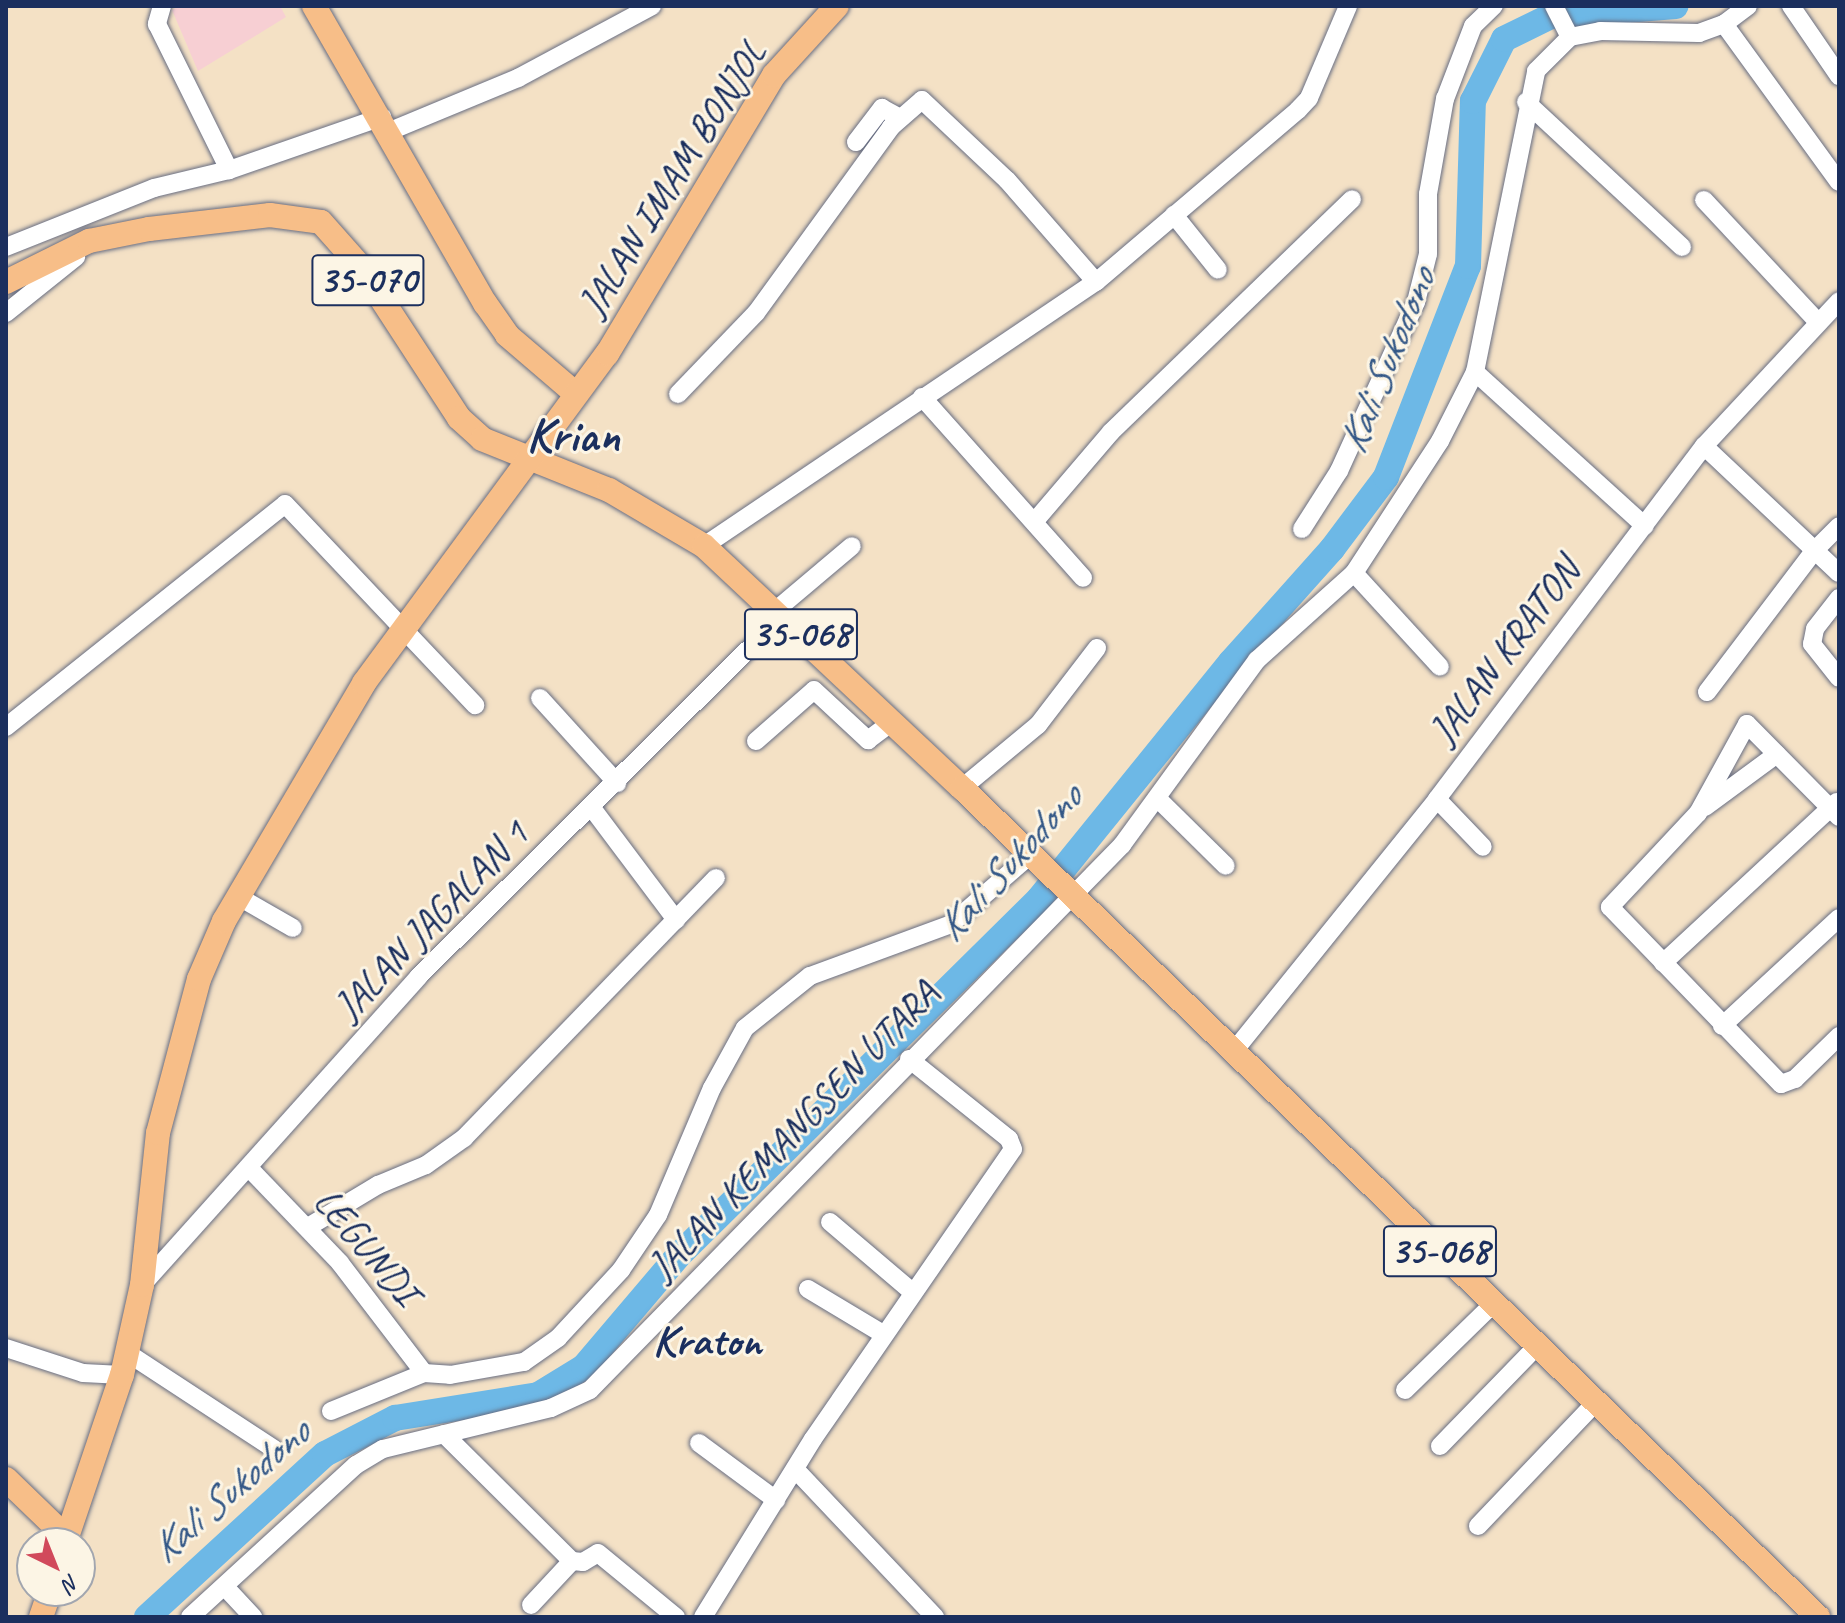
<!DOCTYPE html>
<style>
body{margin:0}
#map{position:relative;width:1845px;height:1623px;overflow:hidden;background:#f4e1c5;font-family:Caveat,sans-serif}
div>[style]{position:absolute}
.built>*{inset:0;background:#f7cfd3}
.river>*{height:26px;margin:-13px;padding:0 13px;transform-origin:13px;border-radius:13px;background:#6db8e6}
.roads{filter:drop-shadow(0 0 2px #676d82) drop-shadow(0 0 2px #676d82)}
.minor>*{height:18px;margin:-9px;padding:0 9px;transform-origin:9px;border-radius:9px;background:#fff}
.major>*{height:24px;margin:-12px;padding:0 12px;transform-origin:12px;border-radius:12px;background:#f7be88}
span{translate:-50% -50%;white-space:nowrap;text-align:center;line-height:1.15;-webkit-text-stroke:6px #fcf5e5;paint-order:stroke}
.shield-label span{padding:2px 6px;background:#fcf5e5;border:2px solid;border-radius:6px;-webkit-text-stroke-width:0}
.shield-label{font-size:38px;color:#1b2f5e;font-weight:700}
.street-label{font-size:40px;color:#1b2f5e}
.water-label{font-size:42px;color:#345887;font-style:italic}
.quarter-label{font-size:44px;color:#1b2f5e;font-weight:700}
.district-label{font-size:48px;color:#1b2f5e;font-weight:700}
.frame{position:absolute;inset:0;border:8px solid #1b2f5e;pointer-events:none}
.north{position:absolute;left:16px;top:1527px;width:80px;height:80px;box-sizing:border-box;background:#fcf5e5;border:2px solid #a2a6af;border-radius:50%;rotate:137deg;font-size:22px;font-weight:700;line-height:32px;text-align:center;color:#1b2f5e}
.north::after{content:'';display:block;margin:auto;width:28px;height:36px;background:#d1495b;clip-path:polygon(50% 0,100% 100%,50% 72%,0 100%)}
</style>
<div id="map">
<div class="built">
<div style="clip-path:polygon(180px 6px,280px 6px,286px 17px,198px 71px,172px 10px)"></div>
</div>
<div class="river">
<div style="left:147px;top:1617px;width:241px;rotate:-42.5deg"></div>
<div style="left:325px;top:1454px;width:79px;rotate:-27.2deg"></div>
<div style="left:395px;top:1418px;width:145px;rotate:-9.1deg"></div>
<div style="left:538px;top:1395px;width:54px;rotate:-31.3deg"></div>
<div style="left:584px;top:1367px;width:147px;rotate:-49.7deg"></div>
<div style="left:679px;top:1255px;width:506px;rotate:-44.68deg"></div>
<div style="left:1039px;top:899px;width:305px;rotate:-51deg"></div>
<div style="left:1231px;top:662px;width:152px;rotate:-48.2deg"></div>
<div style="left:1332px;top:549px;width:90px;rotate:-53.1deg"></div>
<div style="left:1386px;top:477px;width:226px;rotate:-68.8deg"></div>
<div style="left:1468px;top:266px;width:165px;rotate:-88.3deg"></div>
<div style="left:1473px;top:101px;width:69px;rotate:-63.4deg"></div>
<div style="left:1504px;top:39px;width:52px;rotate:-26.1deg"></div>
<div style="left:1551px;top:16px;width:125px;rotate:-4.6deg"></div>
</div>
<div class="roads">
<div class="minor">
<div style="left:162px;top:6px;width:19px;rotate:106deg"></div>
<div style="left:157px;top:24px;width:163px;rotate:63.7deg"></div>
<div style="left:1554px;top:6px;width:35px;rotate:63deg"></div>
<div style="left:1791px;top:6px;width:85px;rotate:55.6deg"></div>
<div style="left:1724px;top:24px;width:195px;rotate:54deg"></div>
<div style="left:1526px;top:102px;width:213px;rotate:42.9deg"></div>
<div style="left:390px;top:131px;width:139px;rotate:-22.5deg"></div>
<div style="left:518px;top:78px;width:152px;rotate:-28.2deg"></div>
<div style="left:856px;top:142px;width:43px;rotate:-52.6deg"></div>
<div style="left:882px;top:108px;width:21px;rotate:29deg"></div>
<div style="left:1704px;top:200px;width:166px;rotate:47deg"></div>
<div style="left:1174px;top:215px;width:70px;rotate:51.3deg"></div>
<div style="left:6px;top:247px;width:159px;rotate:-21.7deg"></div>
<div style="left:154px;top:188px;width:77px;rotate:-13.5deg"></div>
<div style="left:229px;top:170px;width:162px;rotate:-19.1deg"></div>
<div style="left:6px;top:313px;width:90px;rotate:-38.7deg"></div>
<div style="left:1475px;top:372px;width:229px;rotate:42.2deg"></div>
<div style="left:678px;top:394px;width:112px;rotate:-46.1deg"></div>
<div style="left:756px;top:313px;width:230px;rotate:-54deg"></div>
<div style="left:891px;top:127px;width:41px;rotate:-41.1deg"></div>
<div style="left:922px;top:100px;width:117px;rotate:43.3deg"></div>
<div style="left:1007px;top:180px;width:135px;rotate:48.9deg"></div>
<div style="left:922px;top:397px;width:242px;rotate:48.3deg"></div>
<div style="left:1704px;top:446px;width:185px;rotate:43.3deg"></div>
<div style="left:1035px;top:521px;width:117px;rotate:-49.5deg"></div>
<div style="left:1111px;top:432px;width:335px;rotate:-44deg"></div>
<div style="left:1302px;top:529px;width:69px;rotate:-57.5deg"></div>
<div style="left:1339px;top:471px;width:186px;rotate:-65.5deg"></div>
<div style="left:1416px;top:302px;width:49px;rotate:-76deg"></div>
<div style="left:1428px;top:254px;width:60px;rotate:-90deg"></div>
<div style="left:1428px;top:194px;width:97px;rotate:-79.9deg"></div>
<div style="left:1445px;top:99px;width:78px;rotate:-69deg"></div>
<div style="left:1473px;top:26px;width:29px;rotate:-44deg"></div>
<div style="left:704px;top:546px;width:473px;rotate:-34deg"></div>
<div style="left:1096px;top:282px;width:265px;rotate:-40.4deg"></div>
<div style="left:1298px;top:110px;width:16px;rotate:-47deg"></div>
<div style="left:1309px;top:98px;width:100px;rotate:-67deg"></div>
<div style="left:1354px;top:573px;width:127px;rotate:47.5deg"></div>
<div style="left:1839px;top:598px;width:39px;rotate:128deg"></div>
<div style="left:1815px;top:629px;width:15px;rotate:101deg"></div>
<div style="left:1812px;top:644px;width:43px;rotate:51.5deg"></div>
<div style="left:776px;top:610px;width:99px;rotate:-40.1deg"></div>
<div style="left:1707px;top:692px;width:177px;rotate:-52.8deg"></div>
<div style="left:1814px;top:551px;width:35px;rotate:-45deg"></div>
<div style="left:540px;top:698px;width:115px;rotate:47.8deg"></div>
<div style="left:6px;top:727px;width:357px;rotate:-38.6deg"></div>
<div style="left:285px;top:504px;width:277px;rotate:46.6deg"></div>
<div style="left:756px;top:741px;width:77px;rotate:-41.3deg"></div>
<div style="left:814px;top:690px;width:74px;rotate:42.8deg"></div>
<div style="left:868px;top:740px;width:30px;rotate:-37deg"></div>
<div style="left:962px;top:788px;width:99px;rotate:-39.7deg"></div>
<div style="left:1038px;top:725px;width:97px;rotate:-52.5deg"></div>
<div style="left:1158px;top:799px;width:95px;rotate:44.6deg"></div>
<div style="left:1437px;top:799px;width:66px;rotate:46.2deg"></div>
<div style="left:1705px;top:807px;width:89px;rotate:-36.4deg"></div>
<div style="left:592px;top:808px;width:140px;rotate:53.1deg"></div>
<div style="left:1839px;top:817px;width:131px;rotate:-134.7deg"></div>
<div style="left:1747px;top:724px;width:102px;rotate:118.8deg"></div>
<div style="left:1698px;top:813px;width:129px;rotate:133.1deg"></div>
<div style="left:1610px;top:907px;width:246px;rotate:46deg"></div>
<div style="left:1781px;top:1084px;width:15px;rotate:-20deg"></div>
<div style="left:1795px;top:1079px;width:62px;rotate:-44.3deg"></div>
<div style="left:239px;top:897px;width:62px;rotate:29.9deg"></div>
<div style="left:1663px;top:963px;width:237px;rotate:-42.8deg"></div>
<div style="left:1722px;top:1026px;width:159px;rotate:-42.7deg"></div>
<div style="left:1234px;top:1051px;width:324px;rotate:-51.1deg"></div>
<div style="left:1437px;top:799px;width:443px;rotate:-52.9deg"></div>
<div style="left:1704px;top:446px;width:198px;rotate:-47deg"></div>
<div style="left:250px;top:1169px;width:130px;rotate:46.2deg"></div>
<div style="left:340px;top:1263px;width:138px;rotate:52.6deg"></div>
<div style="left:830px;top:1222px;width:106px;rotate:40.4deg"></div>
<div style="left:308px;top:1227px;width:82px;rotate:-31deg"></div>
<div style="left:378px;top:1185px;width:52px;rotate:-22.6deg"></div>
<div style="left:426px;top:1165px;width:47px;rotate:-35.4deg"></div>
<div style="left:464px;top:1138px;width:362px;rotate:-45.9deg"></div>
<div style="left:142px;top:1285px;width:414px;rotate:-48.1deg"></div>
<div style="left:418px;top:977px;width:513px;rotate:-44.76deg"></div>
<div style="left:808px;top:1289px;width:87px;rotate:31deg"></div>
<div style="left:6px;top:1348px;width:81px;rotate:18deg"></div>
<div style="left:83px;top:1373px;width:39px;rotate:3deg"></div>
<div style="left:126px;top:1352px;width:177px;rotate:33.2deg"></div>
<div style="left:1405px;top:1390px;width:124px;rotate:-44.3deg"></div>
<div style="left:331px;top:1411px;width:100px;rotate:-22.2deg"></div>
<div style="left:424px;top:1373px;width:26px;rotate:4deg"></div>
<div style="left:450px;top:1375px;width:75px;rotate:-10deg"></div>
<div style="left:524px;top:1362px;width:42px;rotate:-35.2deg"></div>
<div style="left:558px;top:1338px;width:93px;rotate:-47.2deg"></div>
<div style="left:621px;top:1270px;width:66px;rotate:-56.1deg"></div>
<div style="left:658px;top:1215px;width:138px;rotate:-67deg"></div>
<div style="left:712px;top:1088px;width:68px;rotate:-61.2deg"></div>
<div style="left:745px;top:1028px;width:83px;rotate:-38.7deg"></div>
<div style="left:810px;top:976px;width:150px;rotate:-20.2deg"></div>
<div style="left:951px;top:924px;width:103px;rotate:-41.1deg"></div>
<div style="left:444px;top:1434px;width:180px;rotate:44.8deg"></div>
<div style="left:572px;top:1561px;width:60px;rotate:133deg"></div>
<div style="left:699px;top:1443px;width:96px;rotate:36.5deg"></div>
<div style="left:1440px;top:1446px;width:139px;rotate:-45.9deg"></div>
<div style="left:795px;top:1469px;width:204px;rotate:46.6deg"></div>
<div style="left:1478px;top:1526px;width:168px;rotate:-46.4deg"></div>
<div style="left:572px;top:1561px;width:11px;rotate:5deg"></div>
<div style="left:583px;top:1562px;width:17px;rotate:-31deg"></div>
<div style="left:598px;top:1553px;width:101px;rotate:39.4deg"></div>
<div style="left:226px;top:1588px;width:40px;rotate:47deg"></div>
<div style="left:190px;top:1617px;width:225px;rotate:-42.5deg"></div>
<div style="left:356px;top:1465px;width:31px;rotate:-31deg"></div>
<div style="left:383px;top:1449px;width:173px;rotate:-13.7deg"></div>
<div style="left:551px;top:1408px;width:43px;rotate:-24.8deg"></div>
<div style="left:590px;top:1390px;width:762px;rotate:-45.69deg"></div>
<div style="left:1122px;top:845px;width:229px;rotate:-53.9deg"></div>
<div style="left:1257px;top:660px;width:130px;rotate:-41.9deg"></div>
<div style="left:1354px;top:573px;width:158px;rotate:-56.9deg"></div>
<div style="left:1440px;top:441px;width:77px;rotate:-63.1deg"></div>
<div style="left:1475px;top:372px;width:307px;rotate:-78.5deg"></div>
<div style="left:1536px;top:71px;width:48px;rotate:-45deg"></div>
<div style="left:1570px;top:37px;width:31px;rotate:-11deg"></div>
<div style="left:1600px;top:31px;width:99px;rotate:1.2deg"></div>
<div style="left:1699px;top:33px;width:27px;rotate:-20deg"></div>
<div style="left:1724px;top:24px;width:30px;rotate:-37deg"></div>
<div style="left:703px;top:1617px;width:209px;rotate:-58.3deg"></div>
<div style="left:813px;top:1439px;width:352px;rotate:-55.4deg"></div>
<div style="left:1013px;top:1149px;width:11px;rotate:-112deg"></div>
<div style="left:1009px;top:1139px;width:128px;rotate:-141.3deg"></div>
</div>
<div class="major">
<div style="left:314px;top:6px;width:343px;rotate:60.1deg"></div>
<div style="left:485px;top:303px;width:39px;rotate:55deg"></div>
<div style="left:507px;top:335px;width:91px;rotate:40.5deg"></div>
<div style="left:6px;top:282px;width:93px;rotate:-26.3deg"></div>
<div style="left:89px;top:241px;width:61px;rotate:-11.3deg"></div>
<div style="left:149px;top:229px;width:122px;rotate:-6.6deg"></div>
<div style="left:270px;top:215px;width:51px;rotate:7.8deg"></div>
<div style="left:321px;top:222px;width:59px;rotate:48.4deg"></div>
<div style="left:360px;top:266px;width:181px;rotate:56.9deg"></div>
<div style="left:459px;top:418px;width:31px;rotate:42deg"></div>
<div style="left:482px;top:439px;width:137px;rotate:21.9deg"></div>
<div style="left:609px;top:490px;width:110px;rotate:30.5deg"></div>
<div style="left:704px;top:546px;width:354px;rotate:43.2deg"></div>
<div style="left:962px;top:788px;width:1192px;rotate:44.08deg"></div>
<div style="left:6px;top:1479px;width:85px;rotate:44deg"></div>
<div style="left:65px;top:1543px;width:177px;rotate:-71.3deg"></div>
<div style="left:122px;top:1375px;width:92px;rotate:-77.5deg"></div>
<div style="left:142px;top:1285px;width:153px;rotate:-84deg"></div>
<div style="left:158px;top:1133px;width:159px;rotate:-75.1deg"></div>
<div style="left:199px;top:979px;width:63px;rotate:-66.7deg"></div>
<div style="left:224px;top:921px;width:276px;rotate:-59.5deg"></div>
<div style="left:364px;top:683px;width:409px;rotate:-53.6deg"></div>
<div style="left:607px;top:354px;width:325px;rotate:-59.1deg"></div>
<div style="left:774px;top:75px;width:93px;rotate:-47.6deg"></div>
<div style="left:41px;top:1617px;width:28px;rotate:-71deg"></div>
</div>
</div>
<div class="shield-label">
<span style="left:368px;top:280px">35-070</span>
<span style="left:801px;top:634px">35-068</span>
<span style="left:1440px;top:1251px">35-068</span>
</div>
<div class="street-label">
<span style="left:672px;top:178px;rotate:-58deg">JALAN IMAM BONJOL</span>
<span style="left:1504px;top:651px;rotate:-53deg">JALAN KRATON</span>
<span style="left:431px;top:920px;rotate:-46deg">JALAN JAGALAN 1</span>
<span style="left:793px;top:1130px;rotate:-46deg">JALAN KEMANGSEN UTARA</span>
<span style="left:367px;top:1246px;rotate:50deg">LEGUNDI</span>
</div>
<div class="water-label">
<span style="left:1387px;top:361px;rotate:-68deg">Kali Sukodono</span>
<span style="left:1009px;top:863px;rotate:-48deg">Kali Sukodono</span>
<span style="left:230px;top:1491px;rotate:-41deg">Kali Sukodono</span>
</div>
<div class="quarter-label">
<span style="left:707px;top:1341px">Kraton</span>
</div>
<div class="district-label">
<span style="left:573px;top:436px">Krian</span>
</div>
<div class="frame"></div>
<div class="north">N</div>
</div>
